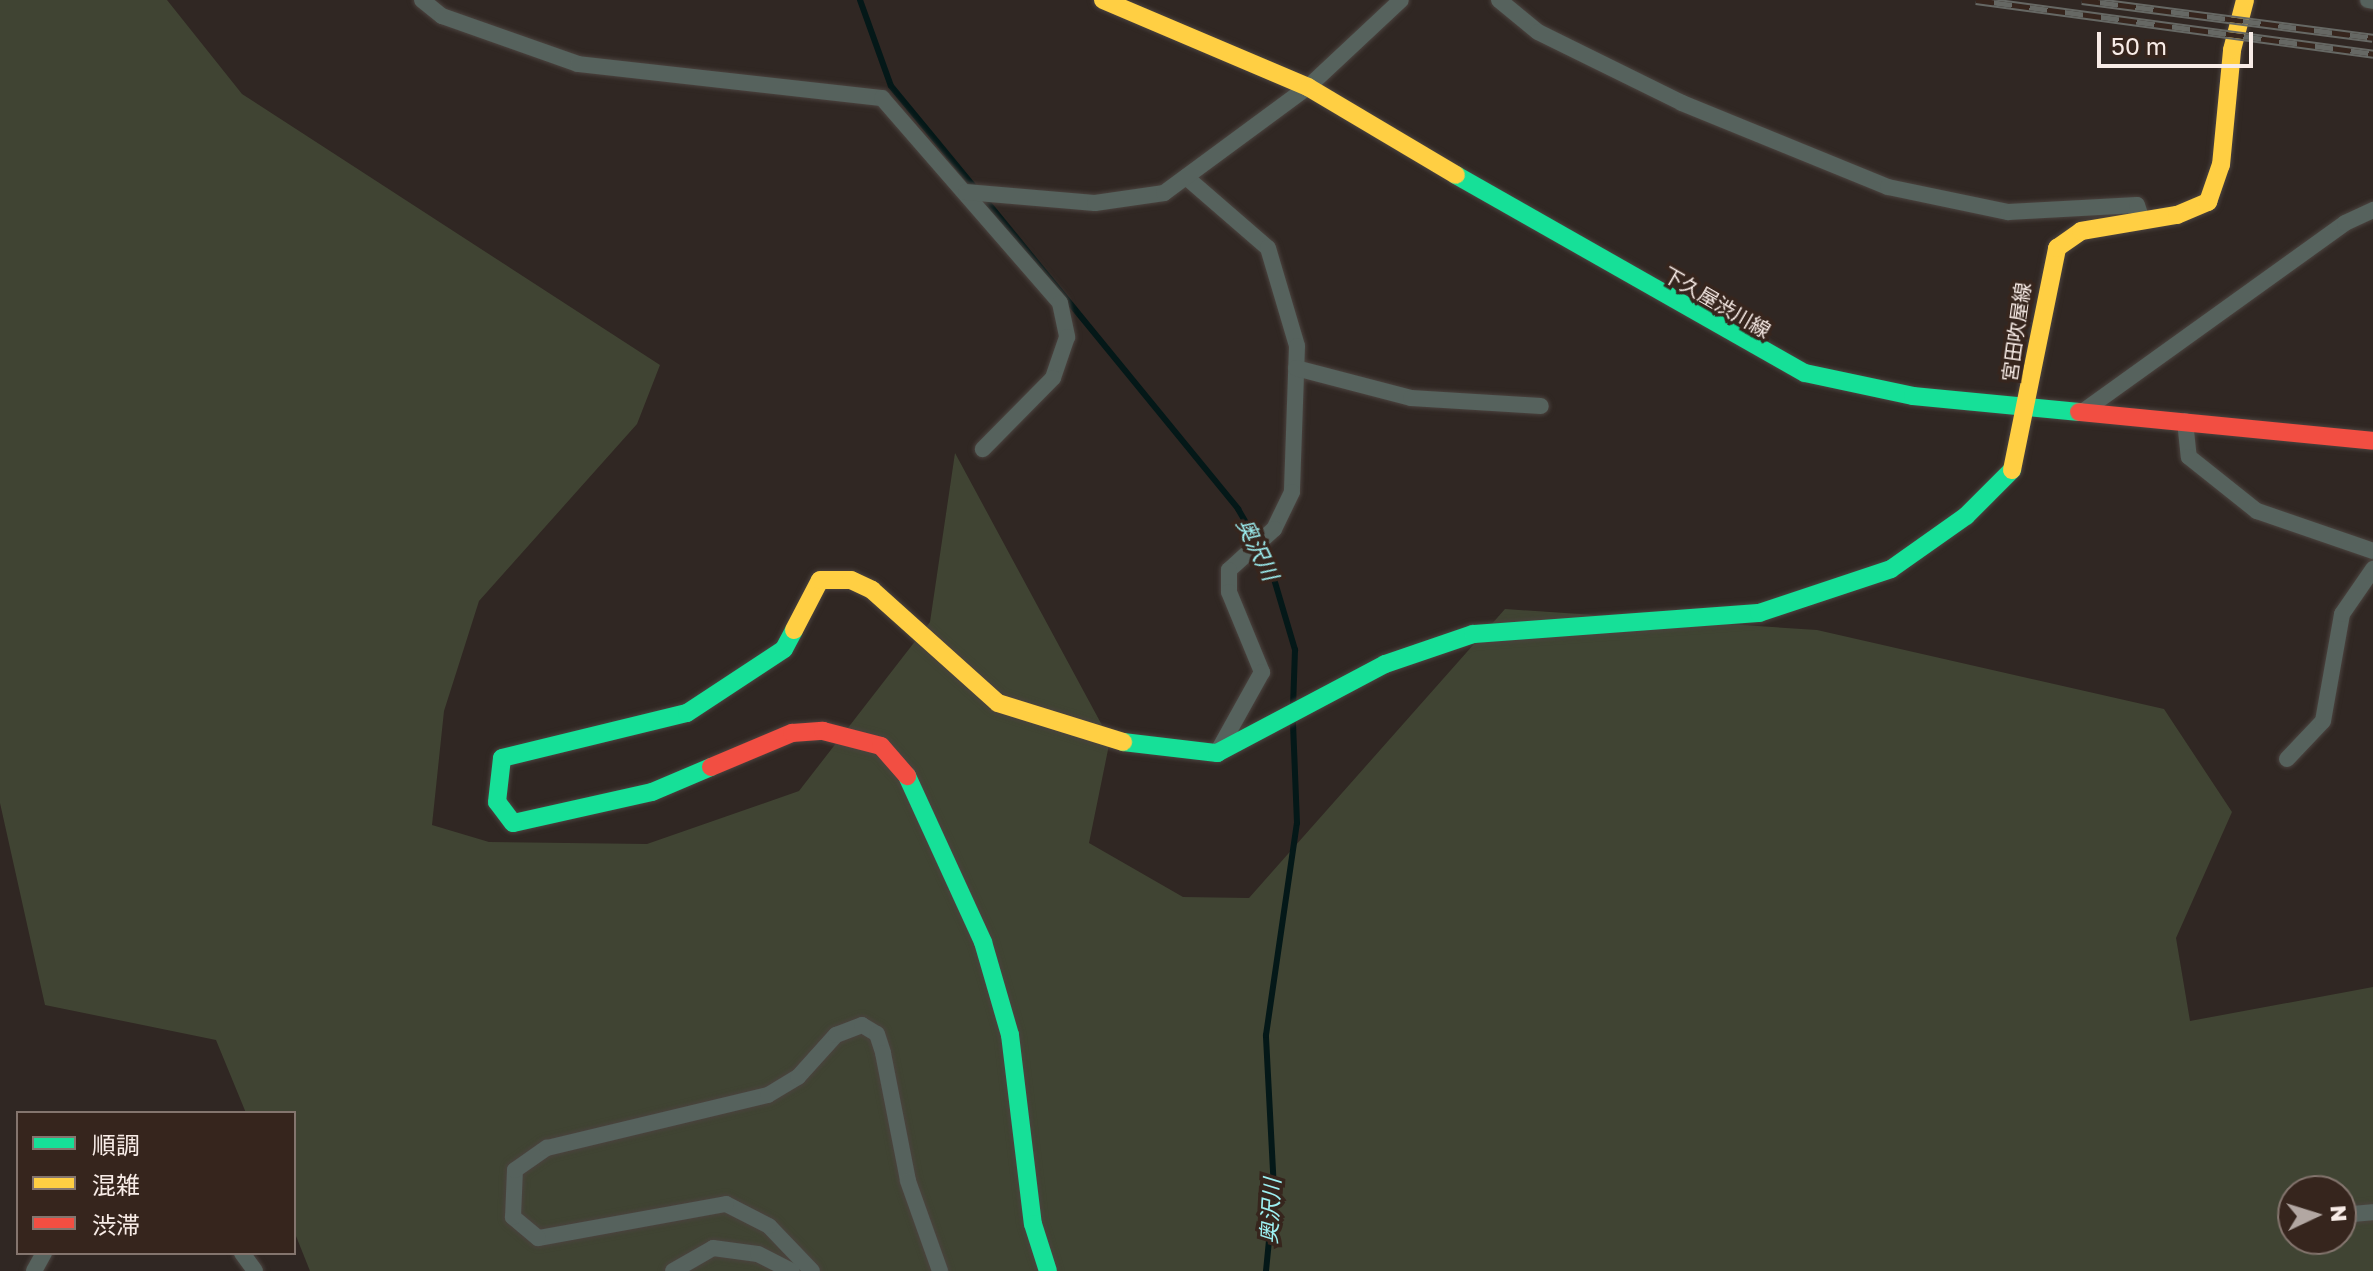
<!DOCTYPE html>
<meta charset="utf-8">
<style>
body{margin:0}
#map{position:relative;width:2373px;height:1271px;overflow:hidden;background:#302723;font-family:"Golos Text","Noto Sans JP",sans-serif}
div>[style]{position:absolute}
.green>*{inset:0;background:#404433}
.stream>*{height:6px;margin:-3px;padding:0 3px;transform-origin:3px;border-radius:3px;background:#041818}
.roads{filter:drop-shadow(0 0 2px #4b433f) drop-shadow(0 0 2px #4b433f)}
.street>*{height:16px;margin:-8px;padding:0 8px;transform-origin:8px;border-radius:8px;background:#56625d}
.fast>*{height:18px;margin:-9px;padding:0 9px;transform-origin:9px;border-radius:9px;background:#16e098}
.slow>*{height:18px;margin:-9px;padding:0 9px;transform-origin:9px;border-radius:9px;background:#ffcf43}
.jam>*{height:18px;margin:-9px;padding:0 9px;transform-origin:9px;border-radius:9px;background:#f24e42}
.rail>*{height:9px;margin-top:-4.5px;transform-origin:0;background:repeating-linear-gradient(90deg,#36251d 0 18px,#666864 0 36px);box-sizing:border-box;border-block:2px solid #666864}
span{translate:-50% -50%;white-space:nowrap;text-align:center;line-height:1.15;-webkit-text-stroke:7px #36251d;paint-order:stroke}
.street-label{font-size:20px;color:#f8ece7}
.water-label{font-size:22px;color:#9df0f2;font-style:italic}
.legend{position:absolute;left:16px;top:1111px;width:280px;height:144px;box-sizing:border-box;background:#36251d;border:2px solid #84756e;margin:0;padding:10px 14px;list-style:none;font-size:24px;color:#f8ece7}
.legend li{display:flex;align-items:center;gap:16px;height:40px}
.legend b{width:40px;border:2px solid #84756e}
.north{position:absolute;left:2277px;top:1175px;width:80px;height:80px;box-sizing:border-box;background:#36251d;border:2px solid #84756e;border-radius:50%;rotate:86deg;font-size:22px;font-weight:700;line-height:32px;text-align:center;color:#f8ece7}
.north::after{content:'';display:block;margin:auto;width:28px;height:36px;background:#b2a7a2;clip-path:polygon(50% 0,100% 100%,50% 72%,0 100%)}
.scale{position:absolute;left:2097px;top:32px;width:156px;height:36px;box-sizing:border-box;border:4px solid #f8ece7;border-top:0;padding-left:10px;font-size:24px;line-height:28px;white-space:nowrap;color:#f8ece7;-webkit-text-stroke:6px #36251d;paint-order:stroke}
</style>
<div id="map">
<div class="green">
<div style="clip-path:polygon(evenodd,0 0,167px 0,242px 94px,660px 365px,637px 424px,479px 601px,444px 711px,432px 825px,489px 842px,647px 844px,799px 791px,930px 622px,955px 453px,1110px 740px,1089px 843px,1183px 897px,1249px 898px,1505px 609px,1817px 630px,2164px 709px,2232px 812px,2176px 938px,2190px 1021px,2373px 987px,2373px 1271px,310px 1271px,294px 1231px,294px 1113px,246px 1113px,216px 1040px,45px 1005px,0 803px,0 0,2293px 1191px,2341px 1191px,2341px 1239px,2293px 1239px,2293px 1191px)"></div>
</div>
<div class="stream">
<div style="left:860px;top:0;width:91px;rotate:70.2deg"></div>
<div style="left:891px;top:86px;width:134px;rotate:50.5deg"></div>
<div style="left:983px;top:197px;width:403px;rotate:50.7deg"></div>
<div style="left:1238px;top:509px;width:61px;rotate:59.7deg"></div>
<div style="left:1269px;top:562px;width:92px;rotate:73.5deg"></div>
<div style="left:1295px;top:650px;width:57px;rotate:92deg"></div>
<div style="left:1266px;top:1271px;width:81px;rotate:-84.4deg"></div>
<div style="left:1274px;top:1190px;width:155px;rotate:-93deg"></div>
<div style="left:1266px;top:1035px;width:214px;rotate:-81.7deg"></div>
<div style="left:1297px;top:823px;width:101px;rotate:-92.3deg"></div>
</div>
<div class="roads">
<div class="street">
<div style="left:422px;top:0;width:26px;rotate:39deg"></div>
<div style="left:442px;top:16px;width:144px;rotate:19.4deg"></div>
<div style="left:578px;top:64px;width:306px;rotate:6.4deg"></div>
<div style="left:882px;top:98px;width:271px;rotate:49deg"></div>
<div style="left:1060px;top:303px;width:35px;rotate:78deg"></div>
<div style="left:1067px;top:337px;width:43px;rotate:108.9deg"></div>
<div style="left:1053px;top:378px;width:100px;rotate:134.6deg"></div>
<div style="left:1499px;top:0;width:50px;rotate:39.4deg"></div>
<div style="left:1538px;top:32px;width:161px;rotate:26.2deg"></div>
<div style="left:1682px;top:103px;width:222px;rotate:22.2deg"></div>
<div style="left:1888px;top:187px;width:123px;rotate:11.8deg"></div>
<div style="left:2008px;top:212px;width:129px;rotate:-3.1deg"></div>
<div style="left:2137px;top:205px;width:16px;rotate:72deg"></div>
<div style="left:2368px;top:0;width:5px;rotate:11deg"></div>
<div style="left:1186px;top:177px;width:108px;rotate:40.9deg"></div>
<div style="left:1268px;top:248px;width:102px;rotate:73.5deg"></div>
<div style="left:1297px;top:346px;width:146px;rotate:92deg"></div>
<div style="left:1292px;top:492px;width:41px;rotate:115.9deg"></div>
<div style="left:1274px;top:529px;width:61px;rotate:137.7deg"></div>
<div style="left:1229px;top:570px;width:22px;rotate:90deg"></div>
<div style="left:1229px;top:592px;width:87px;rotate:67.6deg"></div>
<div style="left:1262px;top:672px;width:90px;rotate:119.1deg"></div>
<div style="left:966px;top:192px;width:129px;rotate:4.9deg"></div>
<div style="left:1095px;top:203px;width:70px;rotate:-8.2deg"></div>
<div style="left:1164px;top:193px;width:179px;rotate:-36.4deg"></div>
<div style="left:1308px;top:87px;width:127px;rotate:-43.1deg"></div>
<div style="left:1296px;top:368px;width:119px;rotate:14.6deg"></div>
<div style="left:1411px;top:398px;width:130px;rotate:3.5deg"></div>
<div style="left:2085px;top:410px;width:320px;rotate:-35.7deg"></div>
<div style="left:2345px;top:223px;width:31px;rotate:-25deg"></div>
<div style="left:2185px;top:421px;width:36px;rotate:84deg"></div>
<div style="left:2189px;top:457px;width:87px;rotate:38.5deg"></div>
<div style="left:2257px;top:511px;width:123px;rotate:19deg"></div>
<div style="left:2287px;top:759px;width:52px;rotate:-46.5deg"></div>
<div style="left:2323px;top:721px;width:109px;rotate:-79.9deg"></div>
<div style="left:2342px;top:614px;width:55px;rotate:-55.4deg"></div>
<div style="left:2341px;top:1215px;width:32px;rotate:-5deg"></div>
<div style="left:242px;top:1253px;width:22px;rotate:54deg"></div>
<div style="left:34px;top:1271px;width:21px;rotate:-61deg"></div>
<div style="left:673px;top:1271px;width:46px;rotate:-29.9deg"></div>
<div style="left:713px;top:1248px;width:45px;rotate:7.6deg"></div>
<div style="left:758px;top:1254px;width:38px;rotate:27deg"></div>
<div style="left:812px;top:1271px;width:62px;rotate:-133.7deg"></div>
<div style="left:769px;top:1226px;width:48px;rotate:-152.9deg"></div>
<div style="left:726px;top:1204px;width:191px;rotate:169.7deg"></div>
<div style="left:538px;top:1238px;width:33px;rotate:-140deg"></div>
<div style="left:513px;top:1217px;width:47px;rotate:-87.6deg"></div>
<div style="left:515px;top:1170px;width:39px;rotate:-35deg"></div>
<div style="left:547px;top:1148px;width:227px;rotate:-13.5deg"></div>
<div style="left:768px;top:1095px;width:35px;rotate:-31deg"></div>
<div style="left:798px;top:1077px;width:57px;rotate:-47.9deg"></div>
<div style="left:836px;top:1035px;width:28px;rotate:-21deg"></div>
<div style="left:862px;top:1025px;width:17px;rotate:31deg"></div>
<div style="left:877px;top:1034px;width:20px;rotate:72deg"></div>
<div style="left:883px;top:1053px;width:130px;rotate:78.9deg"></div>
<div style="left:908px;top:1181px;width:96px;rotate:70.4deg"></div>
</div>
<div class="fast">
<div style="left:1456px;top:175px;width:401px;rotate:29.6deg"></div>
<div style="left:1805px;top:373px;width:110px;rotate:12deg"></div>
<div style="left:1913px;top:396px;width:167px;rotate:5.5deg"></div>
<div style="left:1123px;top:742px;width:95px;rotate:6.7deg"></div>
<div style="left:1217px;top:753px;width:190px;rotate:-27.9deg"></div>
<div style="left:1385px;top:664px;width:93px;rotate:-18.8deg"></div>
<div style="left:1473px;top:634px;width:287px;rotate:-4.2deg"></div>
<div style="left:1759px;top:613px;width:139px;rotate:-18.4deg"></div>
<div style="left:1891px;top:569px;width:92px;rotate:-35.2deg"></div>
<div style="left:1966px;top:516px;width:65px;rotate:-45deg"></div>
<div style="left:711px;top:767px;width:64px;rotate:157deg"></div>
<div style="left:652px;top:792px;width:142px;rotate:167.4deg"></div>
<div style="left:513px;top:823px;width:26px;rotate:-127deg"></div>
<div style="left:497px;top:802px;width:44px;rotate:-83.5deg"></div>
<div style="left:502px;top:758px;width:190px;rotate:-13.7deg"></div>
<div style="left:687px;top:713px;width:116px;rotate:-33.4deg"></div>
<div style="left:784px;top:649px;width:21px;rotate:-62deg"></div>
<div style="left:907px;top:776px;width:183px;rotate:65.4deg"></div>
<div style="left:983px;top:942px;width:97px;rotate:73.8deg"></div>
<div style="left:1010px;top:1035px;width:190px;rotate:83.1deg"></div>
<div style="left:1033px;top:1224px;width:49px;rotate:72.3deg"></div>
</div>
<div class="slow">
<div style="left:1103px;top:0;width:223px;rotate:23deg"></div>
<div style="left:1308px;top:87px;width:172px;rotate:30.7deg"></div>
<div style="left:2012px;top:470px;width:227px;rotate:-78.5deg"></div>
<div style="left:2057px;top:248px;width:29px;rotate:-35deg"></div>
<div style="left:2081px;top:231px;width:97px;rotate:-9.5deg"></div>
<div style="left:2177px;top:215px;width:34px;rotate:-23deg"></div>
<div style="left:2208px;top:202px;width:39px;rotate:-71deg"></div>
<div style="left:2221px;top:165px;width:116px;rotate:-84.5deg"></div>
<div style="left:2232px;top:50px;width:52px;rotate:-75.4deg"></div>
<div style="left:794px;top:630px;width:56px;rotate:-62.5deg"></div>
<div style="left:820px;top:580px;width:31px"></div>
<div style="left:851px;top:580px;width:23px;rotate:25deg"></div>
<div style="left:872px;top:590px;width:169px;rotate:41.9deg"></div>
<div style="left:998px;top:703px;width:131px;rotate:17.3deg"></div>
</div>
<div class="jam">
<div style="left:2079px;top:412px;width:295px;rotate:5.6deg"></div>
<div style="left:711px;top:767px;width:88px;rotate:-22.8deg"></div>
<div style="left:792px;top:733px;width:31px;rotate:-4deg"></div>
<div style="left:823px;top:731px;width:60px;rotate:14.5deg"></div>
<div style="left:881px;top:746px;width:40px;rotate:49deg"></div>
</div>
</div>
<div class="rail">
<div style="left:1976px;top:0;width:401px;rotate:7.7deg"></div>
<div style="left:2082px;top:0;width:293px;rotate:7.4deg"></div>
</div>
<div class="street-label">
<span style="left:1717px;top:302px;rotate:30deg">下久屋渋川線</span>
<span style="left:2016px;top:332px;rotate:-82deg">宮田吹屋線</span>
</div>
<div class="water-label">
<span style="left:1258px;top:549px;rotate:64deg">奥沢川</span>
<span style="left:1270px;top:1211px;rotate:-87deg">奥沢川</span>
</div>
<ul class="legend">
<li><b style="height:10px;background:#16e098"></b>順調</li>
<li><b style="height:10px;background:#ffcf43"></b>混雑</li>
<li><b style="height:10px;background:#f24e42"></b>渋滞</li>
</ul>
<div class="north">N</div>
<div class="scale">50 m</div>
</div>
